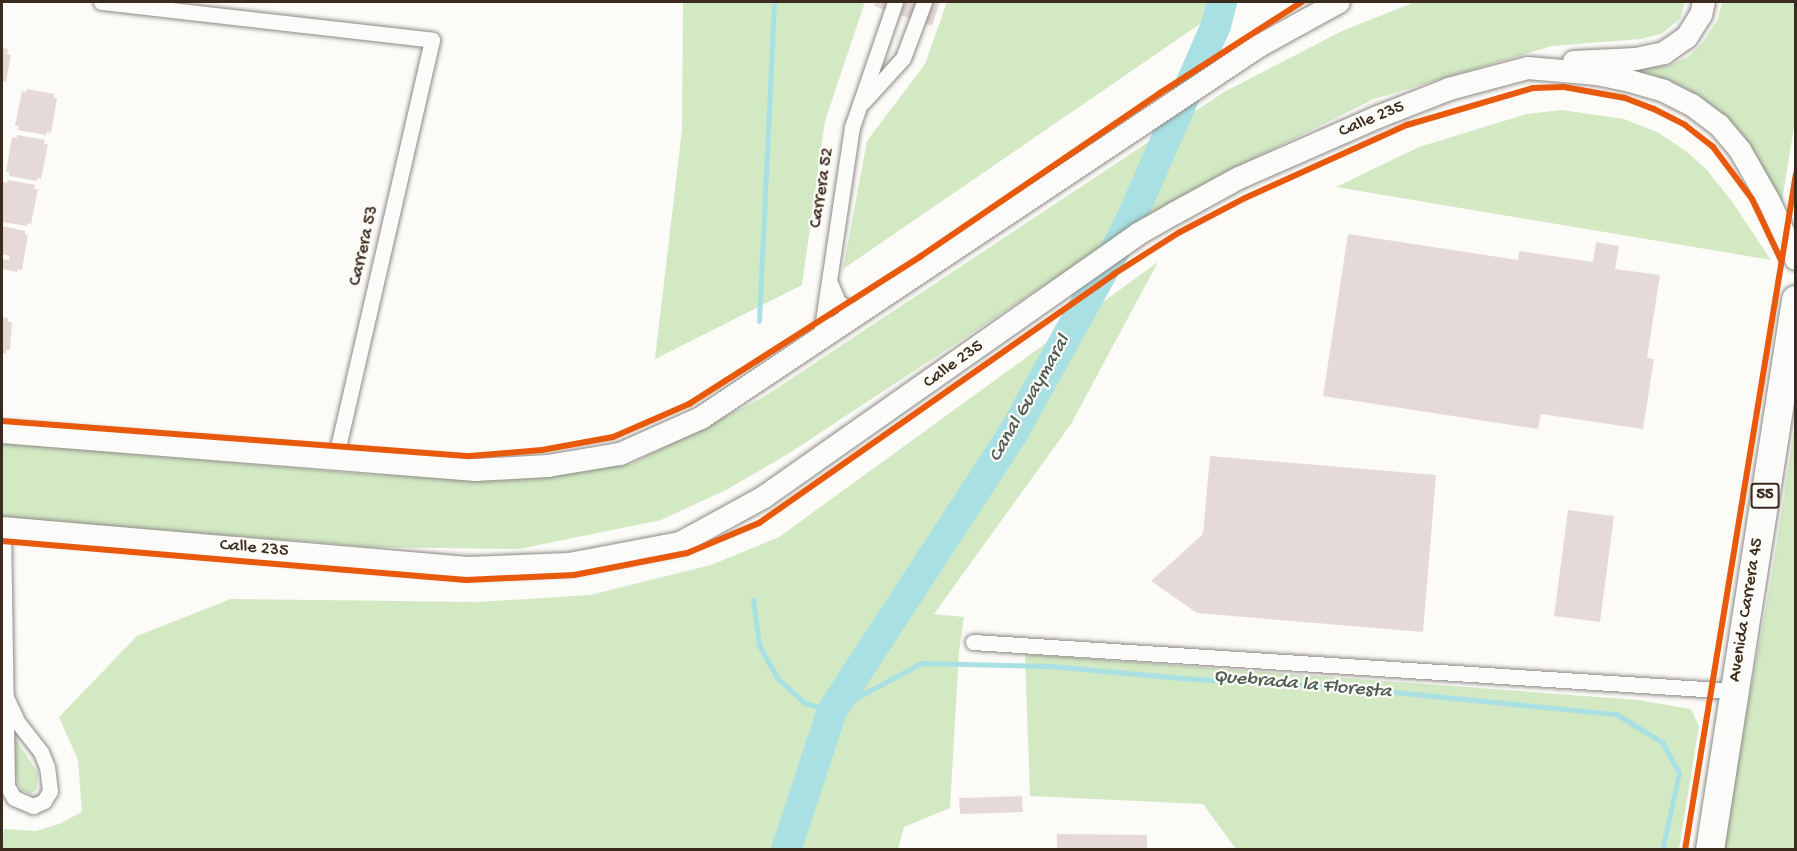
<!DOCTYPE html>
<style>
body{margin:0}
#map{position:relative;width:1797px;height:851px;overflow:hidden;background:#fcfbf8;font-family:"Gochi Hand",sans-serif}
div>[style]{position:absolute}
.green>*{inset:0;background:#d2e9c3}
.stream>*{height:5px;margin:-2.5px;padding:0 2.5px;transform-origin:2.5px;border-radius:2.5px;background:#a8e0e4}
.river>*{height:30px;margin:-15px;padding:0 15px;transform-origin:15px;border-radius:15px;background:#a8e0e4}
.building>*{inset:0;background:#e6dad8}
.roads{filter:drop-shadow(0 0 2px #8d8985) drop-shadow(0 0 2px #8d8985)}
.street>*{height:15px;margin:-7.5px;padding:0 7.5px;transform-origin:7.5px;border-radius:7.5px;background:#fbfbf9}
.secondary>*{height:22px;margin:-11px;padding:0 11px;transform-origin:11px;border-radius:11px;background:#fbfbf9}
.highway>*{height:28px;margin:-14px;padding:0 14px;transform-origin:14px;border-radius:14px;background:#fbfbf9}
.cycleway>*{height:6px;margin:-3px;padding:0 3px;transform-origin:3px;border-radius:3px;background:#e8590c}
span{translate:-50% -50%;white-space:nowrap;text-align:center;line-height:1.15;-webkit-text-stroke:4.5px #fdfcf7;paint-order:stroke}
.shield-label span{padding:2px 4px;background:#fdfcf7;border:2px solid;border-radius:4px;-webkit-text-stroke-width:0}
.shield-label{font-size:16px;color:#3b2a1e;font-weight:700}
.street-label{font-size:18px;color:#3b2a1e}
.water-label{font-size:20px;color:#515d57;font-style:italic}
.frame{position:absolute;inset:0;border:3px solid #3b2a1e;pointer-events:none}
</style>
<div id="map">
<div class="green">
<div style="clip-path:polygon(683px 2px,865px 2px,825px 121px,802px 285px,655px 359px,682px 130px)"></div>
<div style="clip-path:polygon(947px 2px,1232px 2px,843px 269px,867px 141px,925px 64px)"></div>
<div style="clip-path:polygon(1415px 2px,1685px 2px,1680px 19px,1661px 34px,1641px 39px,1552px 46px,1374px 99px,1239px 166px,1143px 220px,788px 454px,726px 490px,661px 520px,519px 549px,371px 547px,2px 517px,2px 443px,377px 475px,504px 478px,631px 464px,762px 398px,1224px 92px,1342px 31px)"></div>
<div style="clip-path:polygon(1722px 2px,1795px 2px,1795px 121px,1781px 207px,1728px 120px,1704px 100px,1672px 82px,1632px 70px,1670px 65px,1688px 57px,1703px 42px,1718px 19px)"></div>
<div style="clip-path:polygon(1562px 110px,1624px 119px,1659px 133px,1687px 152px,1707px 170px,1733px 203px,1771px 260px,1336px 187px,1419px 147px,1527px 114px)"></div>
<div style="clip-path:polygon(1158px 262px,1071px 424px,934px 614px,964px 617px,959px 652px,950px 808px,904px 827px,898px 849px,2px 849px,4px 829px,36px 831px,59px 824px,82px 812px,78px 760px,59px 717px,137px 636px,231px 599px,478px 602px,590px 595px,711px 565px,779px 537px)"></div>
<div style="clip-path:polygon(1795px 425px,1795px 849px,1721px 850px,1771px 580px)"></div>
<div style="clip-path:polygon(1025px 654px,1638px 700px,1691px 709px,1699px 726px,1679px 849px,1236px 849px,1203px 804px,1030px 796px)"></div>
<div style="clip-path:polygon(13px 735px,38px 773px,37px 789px,31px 794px,22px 791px,18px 784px,14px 767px)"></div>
</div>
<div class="stream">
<div style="left:759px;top:321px;width:319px;rotate:-87.3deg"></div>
<div style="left:753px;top:600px;width:45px;rotate:82.4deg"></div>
<div style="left:759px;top:645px;width:38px;rotate:61deg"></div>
<div style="left:777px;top:678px;width:38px;rotate:42deg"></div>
<div style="left:805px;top:703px;width:28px;rotate:17deg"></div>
<div style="left:832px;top:711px;width:101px;rotate:-28.3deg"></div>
<div style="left:921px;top:663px;width:129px;rotate:1.3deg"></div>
<div style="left:1050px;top:666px;width:132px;rotate:5.2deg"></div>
<div style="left:1181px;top:678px;width:183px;rotate:3.4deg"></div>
<div style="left:1364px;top:689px;width:253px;rotate:5.7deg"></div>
<div style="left:1616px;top:714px;width:54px;rotate:31.3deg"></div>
<div style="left:1662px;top:742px;width:35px;rotate:61deg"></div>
<div style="left:1679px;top:773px;width:79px;rotate:102.4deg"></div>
</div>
<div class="river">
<div style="left:786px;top:850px;width:146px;rotate:-71.7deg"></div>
<div style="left:832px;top:711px;width:330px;rotate:-56.9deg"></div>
<div style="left:1012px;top:435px;width:237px;rotate:-60.9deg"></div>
<div style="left:1127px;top:228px;width:222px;rotate:-66.3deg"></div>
<div style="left:1216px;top:25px;width:24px;rotate:-75deg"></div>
</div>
<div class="building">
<div style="clip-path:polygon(876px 2px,940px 2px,932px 26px,874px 6px)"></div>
<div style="clip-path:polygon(2px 48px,8px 49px,7px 54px,11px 55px,6px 82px,2px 81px)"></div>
<div style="clip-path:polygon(27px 89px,54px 94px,54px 98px,57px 98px,51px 133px,47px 132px,46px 135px,18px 130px,19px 126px,15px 126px,22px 91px,26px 92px)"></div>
<div style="clip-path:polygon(17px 135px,45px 140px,44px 144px,48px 144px,41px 179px,37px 178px,37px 181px,9px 176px,9px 172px,6px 172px,12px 137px,17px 138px)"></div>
<div style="clip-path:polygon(8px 180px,35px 185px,34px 189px,38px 189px,31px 224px,28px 223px,27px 226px,2px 222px,2px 188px,3px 182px,7px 183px)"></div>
<div style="clip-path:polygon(2px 226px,25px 231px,25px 234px,28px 235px,22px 270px,18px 269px,17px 272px,2px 269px,2px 259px,9px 260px,10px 256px,2px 254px)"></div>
<div style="clip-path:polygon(1348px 234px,1518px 260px,1519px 251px,1593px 262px,1596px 242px,1619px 246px,1615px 269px,1660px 275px,1647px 358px,1654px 359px,1643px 429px,1541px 414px,1538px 429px,1323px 396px)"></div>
<div style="clip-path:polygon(2px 317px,8px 318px,8px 322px,12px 322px,10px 350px,6px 350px,6px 354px,2px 353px)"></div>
<div style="clip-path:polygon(1210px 456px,1436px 475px,1423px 632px,1197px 613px,1151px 581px,1203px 534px)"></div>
<div style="clip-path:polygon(1568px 510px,1614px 516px,1600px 622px,1554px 616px)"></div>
<div style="clip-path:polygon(1022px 796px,1023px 812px,960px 814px,959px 798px)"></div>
<div style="clip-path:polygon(1057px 834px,1147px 835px,1147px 850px,1057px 850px)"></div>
</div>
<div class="roads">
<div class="street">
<div style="left:101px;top:2px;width:333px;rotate:6.5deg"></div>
<div style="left:432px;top:40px;width:431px;rotate:103deg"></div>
<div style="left:863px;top:102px;width:59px;rotate:-47.7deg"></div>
<div style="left:903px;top:58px;width:60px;rotate:-69.4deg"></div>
<div style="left:830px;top:283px;width:21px;rotate:67deg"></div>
<div style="left:838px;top:302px;width:13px;rotate:32deg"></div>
<div style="left:849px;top:309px;width:15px;rotate:16deg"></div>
<div style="left:820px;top:341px;width:216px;rotate:-81.5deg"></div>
<div style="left:852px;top:127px;width:132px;rotate:-71deg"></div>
<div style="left:3px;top:528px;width:258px;rotate:89.1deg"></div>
<div style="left:7px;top:786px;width:14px;rotate:60deg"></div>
<div style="left:14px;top:798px;width:21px;rotate:23deg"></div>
<div style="left:33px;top:806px;width:12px;rotate:-24deg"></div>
<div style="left:44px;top:801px;width:12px;rotate:-59deg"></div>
<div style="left:50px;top:791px;width:24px;rotate:-97deg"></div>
<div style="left:47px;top:767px;width:16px;rotate:-112deg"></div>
<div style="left:41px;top:752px;width:37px;rotate:-128deg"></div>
<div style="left:18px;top:723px;width:29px;rotate:-115deg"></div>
<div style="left:973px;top:642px;width:763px;rotate:3.68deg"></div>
</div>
<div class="secondary">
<div style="left:1574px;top:62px;width:62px;rotate:-2.8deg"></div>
<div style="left:1636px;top:59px;width:29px;rotate:-12deg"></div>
<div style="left:1664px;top:53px;width:28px;rotate:-35deg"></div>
<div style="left:1687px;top:37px;width:26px;rotate:-58deg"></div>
<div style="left:1701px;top:15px;width:13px;rotate:-77deg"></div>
<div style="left:2px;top:432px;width:475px;rotate:4.6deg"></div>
<div style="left:475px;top:470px;width:73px;rotate:-3.1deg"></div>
<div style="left:548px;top:466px;width:73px;rotate:-9.5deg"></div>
<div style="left:620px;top:454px;width:89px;rotate:-24deg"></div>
<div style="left:701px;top:418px;width:671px;rotate:-33.69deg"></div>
<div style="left:1259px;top:46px;width:91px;rotate:-28.8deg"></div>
<div style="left:2px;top:528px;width:467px;rotate:4.9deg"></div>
<div style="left:467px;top:568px;width:102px;rotate:-2.2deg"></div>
<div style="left:569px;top:564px;width:113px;rotate:-10.7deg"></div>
<div style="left:680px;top:543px;width:96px;rotate:-28.7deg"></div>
<div style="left:764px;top:497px;width:457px;rotate:-35.1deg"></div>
<div style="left:1138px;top:234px;width:43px;rotate:-29.6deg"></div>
<div style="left:1175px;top:213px;width:73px;rotate:-28.7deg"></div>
<div style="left:1239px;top:178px;width:152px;rotate:-23.7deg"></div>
<div style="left:1378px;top:117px;width:76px;rotate:-21.5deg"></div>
<div style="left:1449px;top:89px;width:82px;rotate:-14.9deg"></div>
<div style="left:1528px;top:68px;width:69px;rotate:5deg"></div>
<div style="left:1597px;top:74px;width:34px;rotate:12deg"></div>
<div style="left:1630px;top:81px;width:35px;rotate:16deg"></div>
<div style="left:1664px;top:91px;width:31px;rotate:27deg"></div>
<div style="left:1692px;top:105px;width:34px;rotate:37deg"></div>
<div style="left:1719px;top:125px;width:33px;rotate:50deg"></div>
<div style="left:1740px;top:150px;width:59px;rotate:60.4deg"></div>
<div style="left:1769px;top:201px;width:64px;rotate:65deg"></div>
</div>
<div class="highway">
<div style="left:1710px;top:850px;width:557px;rotate:-81.11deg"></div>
</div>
</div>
<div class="cycleway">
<div style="left:2px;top:421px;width:469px;rotate:4.3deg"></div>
<div style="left:470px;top:456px;width:72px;rotate:-4.8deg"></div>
<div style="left:542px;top:450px;width:72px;rotate:-10.4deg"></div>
<div style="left:613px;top:437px;width:83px;rotate:-23.5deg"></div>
<div style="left:689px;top:404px;width:275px;rotate:-32.5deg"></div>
<div style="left:921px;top:256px;width:289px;rotate:-34.3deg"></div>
<div style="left:1160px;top:93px;width:169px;rotate:-32.7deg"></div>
<div style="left:2px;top:541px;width:466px;rotate:4.8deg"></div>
<div style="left:466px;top:580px;width:108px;rotate:-2.7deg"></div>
<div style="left:574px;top:575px;width:115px;rotate:-11deg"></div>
<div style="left:687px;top:553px;width:78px;rotate:-22.6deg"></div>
<div style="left:759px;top:523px;width:434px;rotate:-35deg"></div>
<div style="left:1114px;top:274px;width:78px;rotate:-32.5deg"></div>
<div style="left:1180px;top:232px;width:73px;rotate:-27.6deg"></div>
<div style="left:1245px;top:198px;width:178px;rotate:-24.3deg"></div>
<div style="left:1407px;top:125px;width:131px;rotate:-16.4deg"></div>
<div style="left:1533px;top:88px;width:31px;rotate:-2deg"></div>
<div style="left:1564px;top:87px;width:62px;rotate:10.2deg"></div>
<div style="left:1625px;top:98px;width:31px;rotate:21deg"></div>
<div style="left:1654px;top:109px;width:35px;rotate:27deg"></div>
<div style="left:1685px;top:125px;width:36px;rotate:38deg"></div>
<div style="left:1713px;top:147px;width:65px;rotate:53.1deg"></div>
<div style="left:1752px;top:199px;width:68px;rotate:64.6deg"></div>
<div style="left:1685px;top:850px;width:685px;rotate:-80.68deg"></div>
</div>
<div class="shield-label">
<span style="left:1765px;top:496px">55</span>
</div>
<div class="street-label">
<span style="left:1372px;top:120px;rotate:-23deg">Calle 235</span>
<span style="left:823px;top:188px;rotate:-81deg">Carrera 52</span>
<span style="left:365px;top:246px;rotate:-77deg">Carrera 53</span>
<span style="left:954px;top:365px;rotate:-36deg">Calle 235</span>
<span style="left:254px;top:549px;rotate:5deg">Calle 235</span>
<span style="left:1747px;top:610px;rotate:-81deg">Avenida Carrera 45</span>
</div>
<div class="water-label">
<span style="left:1030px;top:399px;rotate:-60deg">Canal Guaymaral</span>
<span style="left:1302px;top:685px;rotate:5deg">Quebrada la Floresta</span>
</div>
<div class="frame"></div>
</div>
